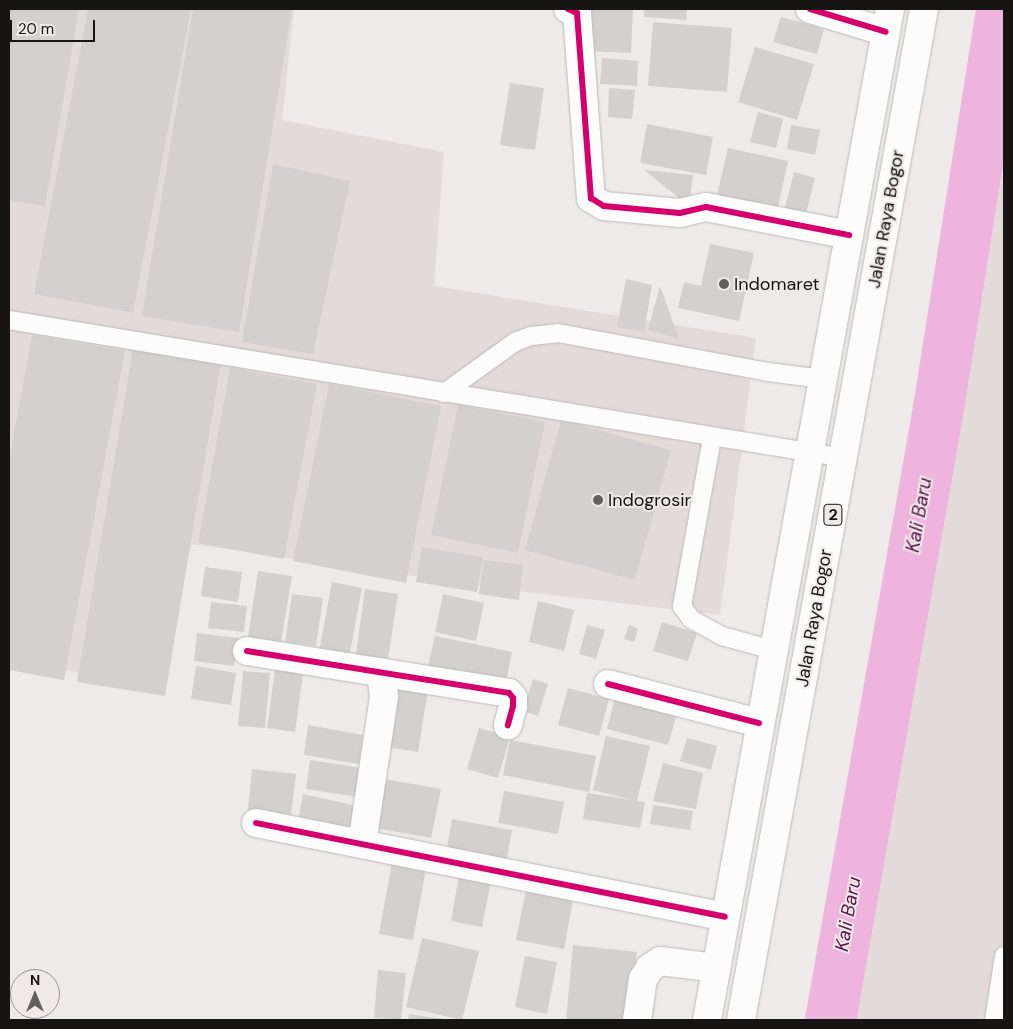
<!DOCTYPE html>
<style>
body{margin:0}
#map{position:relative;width:1013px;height:1029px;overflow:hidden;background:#eeeae9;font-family:"DM Sans",sans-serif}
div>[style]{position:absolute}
.built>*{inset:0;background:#e3dbd9}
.river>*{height:51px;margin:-25.5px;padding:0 25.5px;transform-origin:25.5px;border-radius:25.5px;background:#efb4de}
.building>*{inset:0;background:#d3d0cf}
.roads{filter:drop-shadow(0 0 1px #bbb9b8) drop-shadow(0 0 1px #bbb9b8)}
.service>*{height:18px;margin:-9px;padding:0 9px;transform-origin:9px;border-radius:9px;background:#fcfcfc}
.minor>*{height:28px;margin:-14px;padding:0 14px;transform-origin:14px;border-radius:14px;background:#fcfcfc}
.trunk>*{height:28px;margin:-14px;padding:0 14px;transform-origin:14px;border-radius:14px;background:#fcfcfc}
.cycleway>*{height:6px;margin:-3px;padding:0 3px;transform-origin:3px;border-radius:3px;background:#d6006c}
.dots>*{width:14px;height:14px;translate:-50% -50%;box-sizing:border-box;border:2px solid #efe9e8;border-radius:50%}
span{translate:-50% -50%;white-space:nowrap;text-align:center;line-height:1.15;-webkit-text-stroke:4px #efe9e8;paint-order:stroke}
.shield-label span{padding:1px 4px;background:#efe9e8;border:1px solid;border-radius:4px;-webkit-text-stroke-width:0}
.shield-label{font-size:16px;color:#161514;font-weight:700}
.street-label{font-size:18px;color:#161514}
.poi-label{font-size:18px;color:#161514}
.left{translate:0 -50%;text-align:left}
.water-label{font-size:19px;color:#5b144d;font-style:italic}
.frame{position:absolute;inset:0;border:10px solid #161514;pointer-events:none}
.north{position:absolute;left:10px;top:969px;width:50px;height:50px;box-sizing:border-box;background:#efe9e8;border:1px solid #989493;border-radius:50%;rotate:0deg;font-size:14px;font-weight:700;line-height:20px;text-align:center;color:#161514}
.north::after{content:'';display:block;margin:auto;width:18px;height:22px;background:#62605f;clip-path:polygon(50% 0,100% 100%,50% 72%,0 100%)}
.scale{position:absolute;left:10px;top:20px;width:85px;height:22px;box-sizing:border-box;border:2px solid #161514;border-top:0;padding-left:6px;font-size:15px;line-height:18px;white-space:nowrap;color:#161514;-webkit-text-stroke:4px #efe9e8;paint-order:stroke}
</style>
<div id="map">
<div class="built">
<div style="clip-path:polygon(9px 9px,294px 9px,282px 120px,444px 152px,434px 286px,756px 338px,720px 615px,502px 589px,192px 544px,147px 687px,9px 659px)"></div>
<div style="clip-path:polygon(1004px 58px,1004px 1020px,830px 1020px)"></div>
</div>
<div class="river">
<div style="left:830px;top:1020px;width:621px;rotate:-79.99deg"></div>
<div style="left:938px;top:408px;width:404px;rotate:-81deg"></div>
</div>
<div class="building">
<div style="clip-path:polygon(9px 9px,79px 9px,45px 206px,9px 200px)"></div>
<div style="clip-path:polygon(88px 9px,191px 9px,133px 313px,34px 294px)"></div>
<div style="clip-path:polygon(193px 9px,292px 9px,239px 332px,142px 316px)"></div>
<div style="clip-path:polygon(587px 9px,633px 9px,631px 53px,585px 51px)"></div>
<div style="clip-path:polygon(644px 9px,687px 9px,686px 20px,644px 17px)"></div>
<div style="clip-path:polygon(781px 17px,824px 29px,817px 54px,773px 42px)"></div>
<div style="clip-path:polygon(653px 22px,732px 28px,727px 92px,648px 86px)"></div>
<div style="clip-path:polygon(755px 47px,814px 64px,797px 120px,738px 102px)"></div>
<div style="clip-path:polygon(602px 58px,638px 61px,637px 86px,600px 84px)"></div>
<div style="clip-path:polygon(510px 83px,544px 88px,535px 150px,500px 145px)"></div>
<div style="clip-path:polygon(609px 88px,635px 90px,632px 119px,608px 117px)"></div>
<div style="clip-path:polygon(758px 112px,783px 119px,776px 148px,750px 142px)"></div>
<div style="clip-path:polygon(647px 124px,713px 137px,706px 175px,640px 163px)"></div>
<div style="clip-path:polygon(791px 125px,820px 130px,815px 155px,787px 149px)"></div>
<div style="clip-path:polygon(728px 148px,788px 161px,775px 221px,714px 208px)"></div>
<div style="clip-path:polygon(273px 164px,350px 181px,313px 354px,242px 342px)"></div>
<div style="clip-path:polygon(644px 170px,693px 175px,689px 206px)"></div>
<div style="clip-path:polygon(794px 172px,815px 178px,804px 221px,783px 216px)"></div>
<div style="clip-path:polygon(710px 244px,754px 253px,739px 321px,678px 308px,684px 282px,701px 286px)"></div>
<div style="clip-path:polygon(626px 279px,652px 285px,644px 332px,617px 327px)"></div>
<div style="clip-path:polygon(660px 286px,679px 339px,648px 330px)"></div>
<div style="clip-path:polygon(32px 335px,125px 351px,64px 680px,9px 670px,9px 461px)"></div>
<div style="clip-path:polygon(133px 349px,221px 363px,165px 696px,77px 682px)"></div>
<div style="clip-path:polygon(230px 368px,317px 384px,284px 559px,198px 543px)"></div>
<div style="clip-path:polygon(329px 384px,441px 406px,406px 583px,293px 561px)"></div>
<div style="clip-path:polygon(458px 405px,545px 422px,518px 553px,431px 535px)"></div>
<div style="clip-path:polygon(561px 420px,671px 450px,635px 580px,525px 550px)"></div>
<div style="clip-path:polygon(422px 547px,483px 557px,477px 592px,416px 582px)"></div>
<div style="clip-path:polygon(484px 560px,523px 565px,519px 600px,479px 594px)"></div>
<div style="clip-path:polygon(205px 567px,242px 572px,238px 602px,201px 596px)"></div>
<div style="clip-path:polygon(258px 571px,292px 576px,281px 642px,248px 637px)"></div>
<div style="clip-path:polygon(332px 582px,362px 588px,349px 658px,319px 652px)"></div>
<div style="clip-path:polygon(365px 589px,398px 594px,388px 659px,356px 654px)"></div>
<div style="clip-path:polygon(292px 594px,323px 598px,316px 646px,285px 642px)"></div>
<div style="clip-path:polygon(443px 594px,484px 603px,476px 641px,435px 632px)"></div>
<div style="clip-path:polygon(538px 601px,574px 610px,564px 651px,529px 642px)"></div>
<div style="clip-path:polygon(211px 602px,247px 606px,244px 632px,208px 628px)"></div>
<div style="clip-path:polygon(662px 622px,697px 633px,688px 661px,653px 651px)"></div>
<div style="clip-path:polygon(587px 625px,605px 630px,596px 659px,579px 654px)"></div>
<div style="clip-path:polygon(629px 625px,638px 629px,634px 642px,624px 639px)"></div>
<div style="clip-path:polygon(197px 633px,238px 638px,234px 666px,194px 661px)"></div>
<div style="clip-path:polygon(435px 636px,512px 652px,506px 682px,428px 666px)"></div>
<div style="clip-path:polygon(276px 662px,304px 666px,295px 732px,267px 728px)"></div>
<div style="clip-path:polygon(196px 666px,236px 673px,231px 705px,191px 699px)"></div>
<div style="clip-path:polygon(243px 671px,270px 673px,265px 728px,238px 726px)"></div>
<div style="clip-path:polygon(533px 679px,548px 684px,538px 716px,523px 711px)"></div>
<div style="clip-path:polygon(397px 685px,428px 690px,418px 752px,387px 747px)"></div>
<div style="clip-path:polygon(568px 688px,609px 699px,599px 736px,558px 725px)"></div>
<div style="clip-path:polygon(617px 690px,679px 707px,668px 745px,607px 729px)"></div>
<div style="clip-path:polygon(308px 725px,363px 735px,359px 764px,304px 755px)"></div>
<div style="clip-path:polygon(479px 728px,510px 737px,498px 778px,467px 769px)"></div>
<div style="clip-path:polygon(606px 736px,650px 746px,637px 801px,645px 802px,640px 828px,583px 819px,587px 793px,633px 800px,593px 790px)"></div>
<div style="clip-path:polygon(687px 738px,717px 746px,711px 770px,680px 761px)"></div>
<div style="clip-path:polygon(510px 740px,596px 756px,589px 792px,503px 775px)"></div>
<div style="clip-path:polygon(310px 760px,368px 769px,364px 798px,306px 789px)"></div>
<div style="clip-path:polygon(663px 763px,703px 773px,696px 809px,653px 801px)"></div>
<div style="clip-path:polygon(252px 769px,296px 774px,291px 815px,248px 810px)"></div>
<div style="clip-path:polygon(384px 779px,441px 789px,431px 838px,375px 828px)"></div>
<div style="clip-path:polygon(504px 791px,564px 802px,558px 834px,498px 823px)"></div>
<div style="clip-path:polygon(303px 794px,361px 807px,354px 838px,297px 825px)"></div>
<div style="clip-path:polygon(653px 805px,693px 811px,690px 830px,650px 824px)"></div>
<div style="clip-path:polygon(452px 819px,512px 830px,505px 870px,445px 859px)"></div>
<div style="clip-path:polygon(393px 857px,427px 863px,413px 940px,379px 934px)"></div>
<div style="clip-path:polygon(459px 875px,491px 881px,482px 927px,451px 921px)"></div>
<div style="clip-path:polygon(527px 885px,574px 895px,564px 949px,516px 940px)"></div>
<div style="clip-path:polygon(422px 938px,479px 951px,462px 1020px,406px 1007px)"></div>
<div style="clip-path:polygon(573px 945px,637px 952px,630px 1020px,566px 1020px)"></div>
<div style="clip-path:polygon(525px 956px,557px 962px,547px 1014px,515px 1007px)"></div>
<div style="clip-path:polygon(378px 970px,406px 973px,401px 1020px,374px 1018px)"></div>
<div style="clip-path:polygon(409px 1014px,444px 1019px,444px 1020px,408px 1020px)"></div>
</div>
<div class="roads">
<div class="service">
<div style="left:9px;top:320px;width:846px;rotate:9.38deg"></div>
<div style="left:444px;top:393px;width:87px;rotate:-35.7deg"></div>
<div style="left:515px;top:342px;width:17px;rotate:-21deg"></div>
<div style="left:531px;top:336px;width:27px;rotate:-6deg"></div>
<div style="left:558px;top:333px;width:214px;rotate:10.5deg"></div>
<div style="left:768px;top:372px;width:55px;rotate:7.3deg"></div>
<div style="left:712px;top:438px;width:171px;rotate:100.1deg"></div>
<div style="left:682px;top:606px;width:16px;rotate:55deg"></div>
<div style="left:691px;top:619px;width:35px;rotate:29deg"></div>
<div style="left:722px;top:636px;width:53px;rotate:15.4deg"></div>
<div style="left:994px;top:1020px;width:65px;rotate:-81.1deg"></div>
</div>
<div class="minor">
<div style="left:568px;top:9px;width:10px;rotate:24deg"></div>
<div style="left:577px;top:13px;width:186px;rotate:85.7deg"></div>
<div style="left:591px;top:198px;width:15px;rotate:32deg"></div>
<div style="left:604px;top:206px;width:76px;rotate:5.3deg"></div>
<div style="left:680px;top:213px;width:27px;rotate:-13deg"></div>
<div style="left:706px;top:207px;width:146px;rotate:11.1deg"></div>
<div style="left:810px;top:9px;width:79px;rotate:16.8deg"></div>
<div style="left:247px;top:651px;width:265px;rotate:9.1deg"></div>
<div style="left:509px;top:693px;width:6px;rotate:51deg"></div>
<div style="left:513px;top:698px;width:8px;rotate:90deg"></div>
<div style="left:513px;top:706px;width:20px;rotate:105deg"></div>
<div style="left:608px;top:684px;width:156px;rotate:14.5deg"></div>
<div style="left:256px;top:823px;width:478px;rotate:11.3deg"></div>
<div style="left:362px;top:844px;width:149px;rotate:-81.5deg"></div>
<div style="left:384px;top:697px;width:25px;rotate:-97deg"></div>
<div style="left:637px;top:1020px;width:41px;rotate:-81.7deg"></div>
<div style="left:643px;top:979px;width:13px;rotate:-58deg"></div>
<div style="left:650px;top:968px;width:12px;rotate:-35deg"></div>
<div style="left:660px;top:961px;width:56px;rotate:7.1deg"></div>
</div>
<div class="trunk">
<div style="left:707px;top:1020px;width:1027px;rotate:-79.74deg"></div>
<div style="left:741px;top:1020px;width:1027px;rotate:-79.74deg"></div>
</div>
</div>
<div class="cycleway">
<div style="left:568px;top:9px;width:10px;rotate:24deg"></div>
<div style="left:577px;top:13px;width:186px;rotate:85.7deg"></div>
<div style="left:591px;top:198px;width:15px;rotate:32deg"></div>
<div style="left:604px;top:206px;width:76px;rotate:5.3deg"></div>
<div style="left:680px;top:213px;width:27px;rotate:-13deg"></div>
<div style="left:706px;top:207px;width:146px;rotate:11.1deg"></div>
<div style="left:810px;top:9px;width:79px;rotate:16.8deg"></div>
<div style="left:247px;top:651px;width:265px;rotate:9.1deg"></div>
<div style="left:509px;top:693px;width:6px;rotate:51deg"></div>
<div style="left:513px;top:698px;width:8px;rotate:90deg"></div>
<div style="left:513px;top:706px;width:20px;rotate:105deg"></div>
<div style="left:608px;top:684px;width:156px;rotate:14.5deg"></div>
<div style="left:256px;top:823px;width:478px;rotate:11.3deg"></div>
</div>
<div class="dots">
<div style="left:724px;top:284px;background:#62605f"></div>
<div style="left:598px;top:500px;background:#62605f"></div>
</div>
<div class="shield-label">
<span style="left:833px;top:515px">2</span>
</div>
<div class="street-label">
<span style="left:886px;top:219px;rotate:-80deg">Jalan Raya Bogor</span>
<span style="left:814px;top:618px;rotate:-80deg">Jalan Raya Bogor</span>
</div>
<div class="poi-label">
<span class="left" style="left:734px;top:284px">Indomaret</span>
<span class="left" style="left:608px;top:500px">Indogrosir</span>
</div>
<div class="water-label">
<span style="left:919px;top:515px;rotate:-80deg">Kali Baru</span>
<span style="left:848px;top:914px;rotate:-80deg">Kali Baru</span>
</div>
<div class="frame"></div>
<div class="north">N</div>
<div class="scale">20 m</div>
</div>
